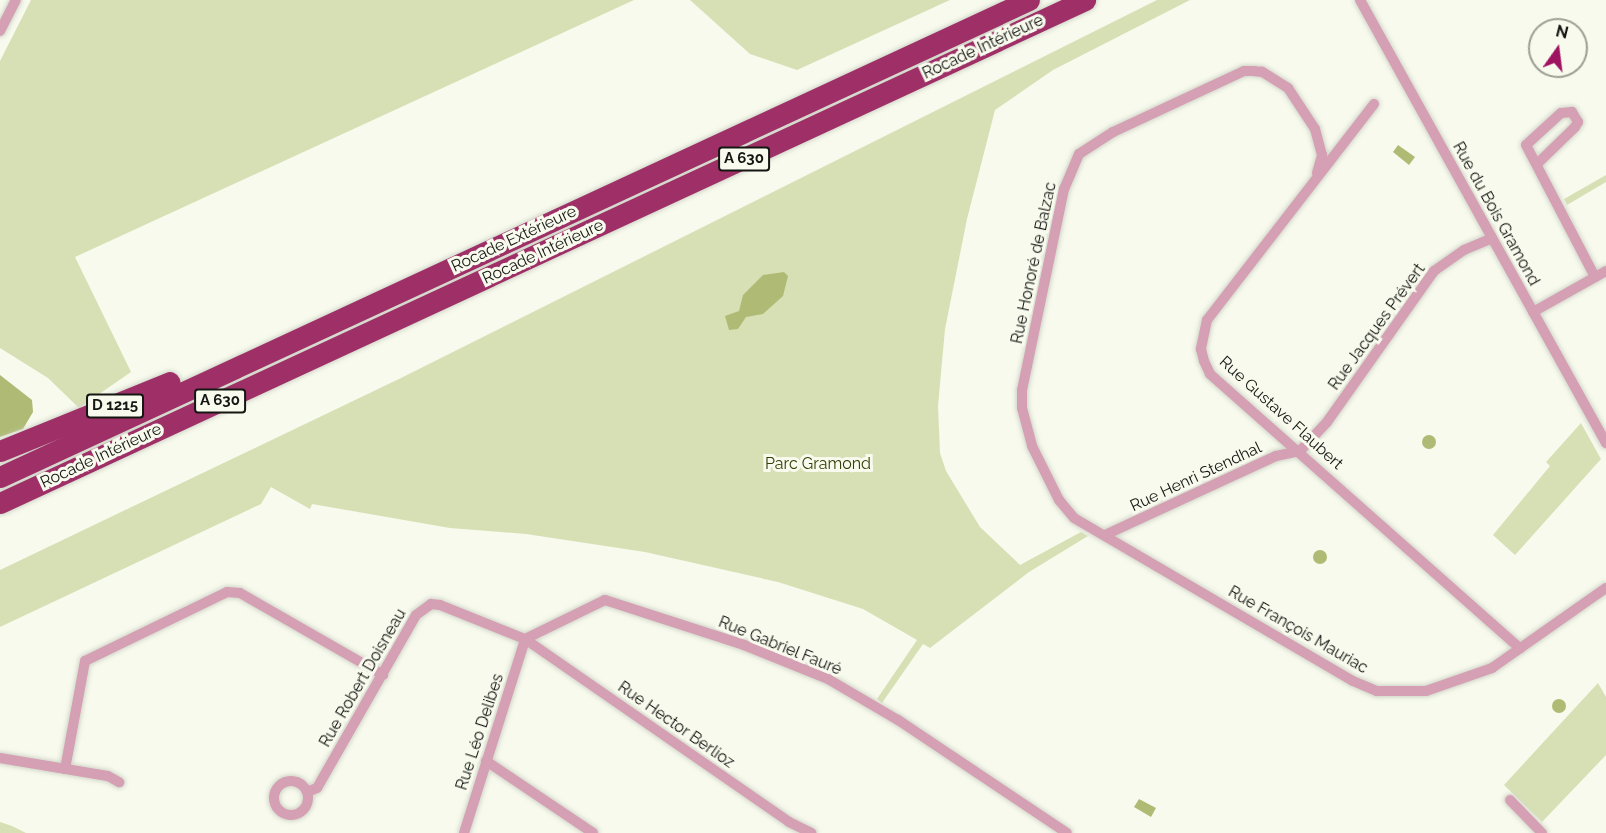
<!DOCTYPE html>
<meta charset="utf-8">
<style>
body{margin:0}
#map{position:relative;width:1606px;height:833px;overflow:hidden;background:#f7faed;font-family:Raleway,sans-serif}
div>[style]{position:absolute}
.green>*{inset:0;background:#d7e0b5}
.water>*{inset:0;background:#afbb75}
.round{border-radius:50%}
.roads{filter:drop-shadow(0 0 2px #d3d6ca) drop-shadow(0 0 2px #d3d6ca)}
.street>*{height:10px;margin:-5px;padding:0 5px;transform-origin:5px;border-radius:5px;background:#d59fb4}
.street>.ring{margin:-5px;padding:0;box-sizing:content-box;background:none;border:10px solid #d59fb4;border-radius:50%}
.highway>*{height:21px;margin:-10.5px;padding:0 10.5px;transform-origin:10.5px;border-radius:10.5px;background:#9e3067}
span{translate:-50% -50%;white-space:nowrap;text-align:center;line-height:1.15;-webkit-text-stroke:6px #f7faed;paint-order:stroke}
.shield-label span{padding:2px 4px;background:#f7faed;border:2px solid;border-radius:4px;-webkit-text-stroke-width:0}
.shield-label{font-size:15px;color:#151612;font-weight:700}
.street-label{font-size:16px;color:#151612}
.park-label{font-size:16px;color:#363d06}
.north{position:absolute;left:1528px;top:18px;width:60px;height:60px;box-sizing:border-box;background:#f7faed;border:2px solid #9d9f95;border-radius:50%;rotate:14deg;font-size:16px;font-weight:700;line-height:24px;text-align:center;color:#151612}
.north::after{content:'';display:block;margin:auto;width:21px;height:27px;background:#9f1461;clip-path:polygon(50% 0,100% 100%,50% 72%,0 100%)}
</style>
<div id="map">
<div class="green">
<div style="clip-path:polygon(31px 0,634px 0,75px 257px,131px 372px,79px 408px,48px 378px,0 348px,0 61px)"></div>
<div style="clip-path:polygon(690px 0,950px 0,797px 70px,750px 54px)"></div>
<div style="clip-path:polygon(1157px 0,1190px 0,1053px 70px,995px 110px,967px 219px,945px 329px,938px 406px,940px 453px,946px 471px,980px 527px,1020px 565px,1081px 532px,1088px 536px,1029px 572px,930px 648px,923px 644px,882px 703px,877px 699px,917px 640px,863px 609px,778px 582px,645px 552px,526px 534px,450px 528px,312px 504px,310px 509px,271px 487px,261px 504px,0 627px,0 570px,401px 378px)"></div>
<div style="clip-path:polygon(1606px 175px,1606px 182px,1567px 205px,1564px 199px)"></div>
<div style="clip-path:polygon(1581px 423px,1601px 459px,1515px 555px,1493px 535px,1550px 466px,1546px 462px)"></div>
<div style="clip-path:polygon(1598px 683px,1606px 697px,1606px 755px,1542px 822px,1504px 785px)"></div>
<div style="clip-path:polygon(0 822px,12px 826px,26px 833px,0 833px)"></div>
</div>
<div class="water">
<div style="clip-path:polygon(1398px 145px,1415px 157px,1409px 165px,1393px 152px)"></div>
<div style="clip-path:polygon(784px 272px,788px 276px,783px 296px,763px 314px,746px 317px,738px 329px,729px 330px,725px 316px,739px 311px,743px 295px,763px 275px)"></div>
<div style="clip-path:polygon(0 375px,32px 400px,33px 412px,23px 429px,0 437px)"></div>
<div class="round" style="left:1422px;top:435px;width:14px;height:14px"></div>
<div class="round" style="left:1313px;top:550px;width:14px;height:14px"></div>
<div class="round" style="left:1552px;top:699px;width:14px;height:14px"></div>
<div style="clip-path:polygon(1139px 799px,1156px 808px,1151px 817px,1134px 807px)"></div>
</div>
<div class="roads">
<div class="street">
<div style="left:1360px;top:0;width:507px;rotate:60.96deg"></div>
<div style="left:0;top:31px;width:35px;rotate:-63deg"></div>
<div style="left:1374px;top:104px;width:273px;rotate:127.7deg"></div>
<div style="left:1207px;top:320px;width:30px;rotate:102deg"></div>
<div style="left:1201px;top:349px;width:12px;rotate:76deg"></div>
<div style="left:1204px;top:361px;width:14px;rotate:65deg"></div>
<div style="left:1210px;top:374px;width:414px;rotate:41.5deg"></div>
<div style="left:1537px;top:164px;width:53px;rotate:-44.2deg"></div>
<div style="left:1575px;top:127px;width:6px;rotate:-59deg"></div>
<div style="left:1578px;top:122px;width:12px;rotate:-121deg"></div>
<div style="left:1572px;top:112px;width:11px;rotate:175deg"></div>
<div style="left:1561px;top:113px;width:47px;rotate:137.6deg"></div>
<div style="left:1526px;top:145px;width:149px;rotate:62.4deg"></div>
<div style="left:1317px;top:173px;width:19px;rotate:-74deg"></div>
<div style="left:1322px;top:155px;width:27px;rotate:-105deg"></div>
<div style="left:1315px;top:129px;width:49px;rotate:-123.4deg"></div>
<div style="left:1288px;top:88px;width:31px;rotate:-148deg"></div>
<div style="left:1262px;top:72px;width:9px;rotate:-174deg"></div>
<div style="left:1253px;top:71px;width:9px;rotate:180deg"></div>
<div style="left:1244px;top:71px;width:145px;rotate:155deg"></div>
<div style="left:1113px;top:132px;width:40px;rotate:147.1deg"></div>
<div style="left:1079px;top:154px;width:38px;rotate:113deg"></div>
<div style="left:1064px;top:189px;width:205px;rotate:101.8deg"></div>
<div style="left:1022px;top:390px;width:18px;rotate:90deg"></div>
<div style="left:1022px;top:408px;width:39px;rotate:75deg"></div>
<div style="left:1032px;top:446px;width:60px;rotate:63.4deg"></div>
<div style="left:1059px;top:500px;width:23px;rotate:50deg"></div>
<div style="left:1074px;top:518px;width:323px;rotate:30.3deg"></div>
<div style="left:1353px;top:681px;width:26px;rotate:23deg"></div>
<div style="left:1377px;top:691px;width:49px"></div>
<div style="left:1426px;top:691px;width:70px;rotate:-19.2deg"></div>
<div style="left:1492px;top:668px;width:139px;rotate:-35.1deg"></div>
<div style="left:1533px;top:312px;width:84px;rotate:-29.3deg"></div>
<div style="left:1105px;top:535px;width:188px;rotate:-24.8deg"></div>
<div style="left:1276px;top:456px;width:25px;rotate:-12deg"></div>
<div style="left:1300px;top:451px;width:40px;rotate:-47deg"></div>
<div style="left:1327px;top:422px;width:185px;rotate:-54.7deg"></div>
<div style="left:1434px;top:271px;width:37px;rotate:-35deg"></div>
<div style="left:1464px;top:250px;width:30px;rotate:-23deg"></div>
<div style="left:525px;top:639px;width:89px;rotate:-26deg"></div>
<div style="left:605px;top:600px;width:146px;rotate:17.9deg"></div>
<div style="left:744px;top:645px;width:91px;rotate:22deg"></div>
<div style="left:828px;top:679px;width:81px;rotate:30.4deg"></div>
<div style="left:898px;top:720px;width:203px;rotate:33.8deg"></div>
<div style="left:0;top:758px;width:109px;rotate:9.5deg"></div>
<div style="left:108px;top:776px;width:13px;rotate:29deg"></div>
<div style="left:486px;top:761px;width:129px;rotate:33.9deg"></div>
<div style="left:65px;top:769px;width:110px;rotate:-79.5deg"></div>
<div style="left:85px;top:661px;width:158px;rotate:-25.9deg"></div>
<div style="left:227px;top:592px;width:13px;rotate:4deg"></div>
<div style="left:240px;top:593px;width:165px;rotate:29.8deg"></div>
<div class="ring" style="left:274px;top:781px;width:24px;height:24px"></div>
<div style="left:307px;top:792px;width:11px;rotate:-22deg"></div>
<div style="left:317px;top:788px;width:199px;rotate:-60.2deg"></div>
<div style="left:416px;top:615px;width:19px;rotate:-36deg"></div>
<div style="left:431px;top:604px;width:9px;rotate:6deg"></div>
<div style="left:440px;top:605px;width:92px;rotate:21.8deg"></div>
<div style="left:525px;top:639px;width:321px;rotate:34.7deg"></div>
<div style="left:789px;top:822px;width:25px;rotate:26deg"></div>
<div style="left:1510px;top:800px;width:46px;rotate:45.9deg"></div>
<div style="left:464px;top:833px;width:203px;rotate:-72.5deg"></div>
</div>
<div class="highway">
<div style="left:0;top:451px;width:183px;rotate:-22.1deg"></div>
<div style="left:0;top:477px;width:1134px;rotate:-24.87deg"></div>
<div style="left:0;top:503px;width:1196px;rotate:-24.87deg"></div>
</div>
</div>
<div class="shield-label">
<span style="left:744px;top:159px">A 630</span>
<span style="left:220px;top:401px">A 630</span>
<span style="left:115px;top:406px">D 1215</span>
</div>
<div class="street-label">
<span style="left:983px;top:47px;rotate:-25deg">Rocade Intérieure</span>
<span style="left:1496px;top:214px;rotate:61deg">Rue du Bois Gramond</span>
<span style="left:514px;top:239px;rotate:-25deg">Rocade Extérieure</span>
<span style="left:543px;top:252px;rotate:-25deg">Rocade Intérieure</span>
<span style="left:1034px;top:263px;rotate:-78deg">Rue Honoré de Balzac</span>
<span style="left:1377px;top:327px;rotate:-54deg">Rue Jacques Prévert</span>
<span style="left:1281px;top:413px;rotate:42deg">Rue Gustave Flaubert</span>
<span style="left:101px;top:456px;rotate:-25deg">Rocade Intérieure</span>
<span style="left:1196px;top:477px;rotate:-25deg">Rue Henri Stendhal</span>
<span style="left:1298px;top:630px;rotate:30deg">Rue François Mauriac</span>
<span style="left:780px;top:646px;rotate:22deg">Rue Gabriel Fauré</span>
<span style="left:363px;top:678px;rotate:-60deg">Rue Robert Doisneau</span>
<span style="left:676px;top:725px;rotate:35deg">Rue Hector Berlioz</span>
<span style="left:480px;top:732px;rotate:-72deg">Rue Léo Delibes</span>
</div>
<div class="park-label">
<span style="left:818px;top:464px">Parc Gramond</span>
</div>
<div class="north">N</div>
</div>
